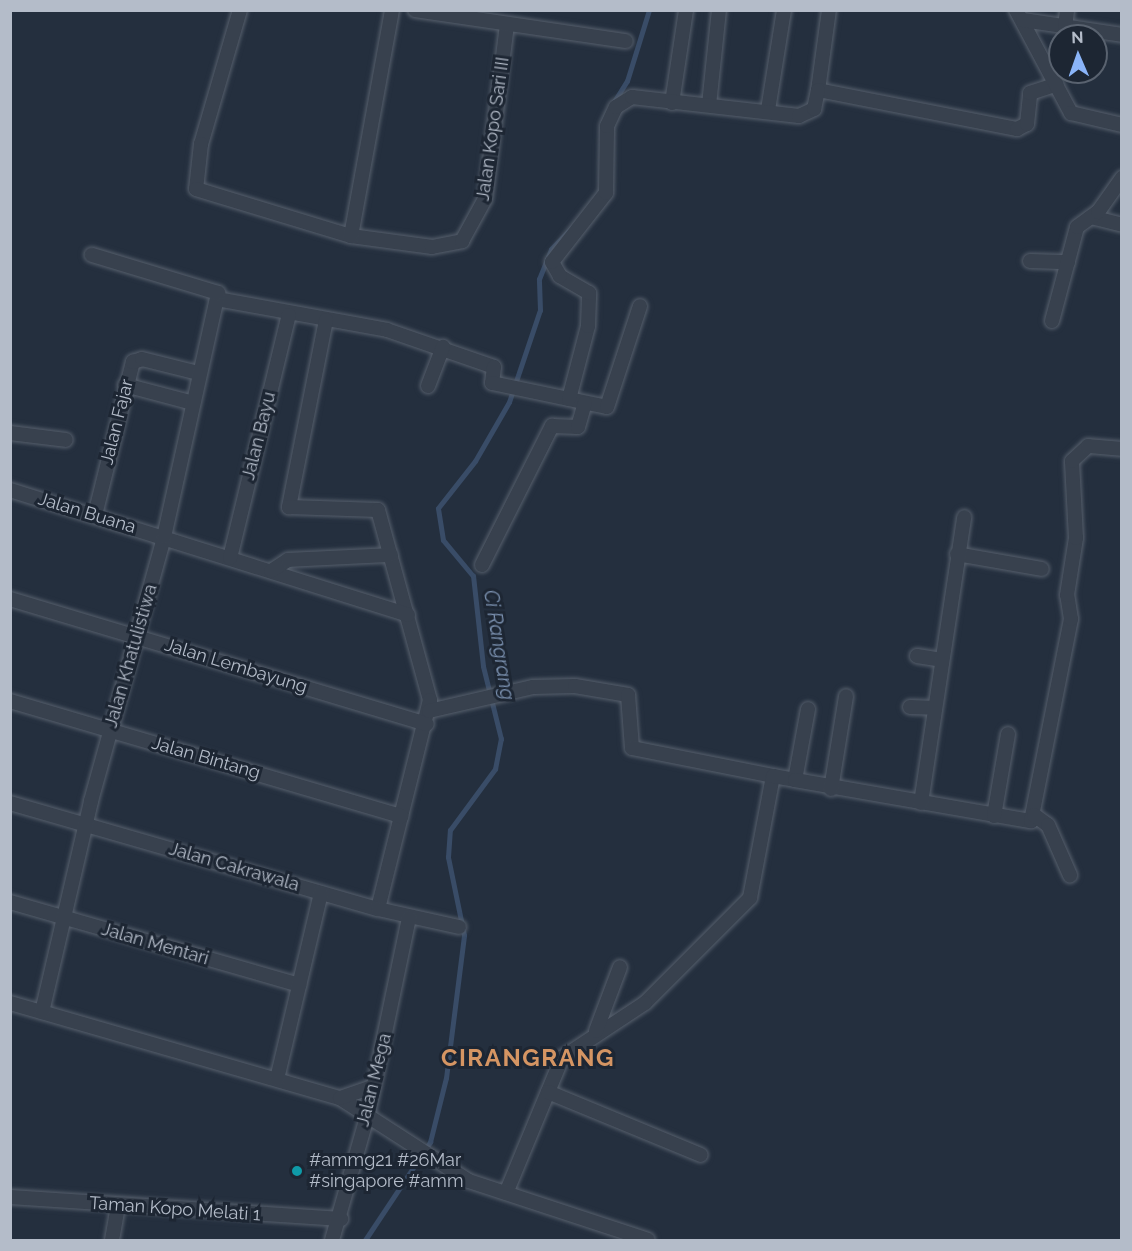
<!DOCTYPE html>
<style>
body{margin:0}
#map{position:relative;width:1132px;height:1251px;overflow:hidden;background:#242f3e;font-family:Raleway,sans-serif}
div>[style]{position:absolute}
.stream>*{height:5px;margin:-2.5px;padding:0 2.5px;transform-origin:2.5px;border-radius:2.5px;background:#394c67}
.roads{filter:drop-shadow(0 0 2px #565f6c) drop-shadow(0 0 2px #565f6c)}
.minor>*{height:14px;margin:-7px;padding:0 7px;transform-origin:7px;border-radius:7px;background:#38414e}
.dots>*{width:16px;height:16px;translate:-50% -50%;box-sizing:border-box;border:3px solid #1d2633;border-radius:50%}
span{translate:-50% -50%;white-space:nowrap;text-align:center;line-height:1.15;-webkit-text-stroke:6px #1d2633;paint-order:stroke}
.street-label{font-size:18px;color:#b4bcc9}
.poi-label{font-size:18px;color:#b4bcc9}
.left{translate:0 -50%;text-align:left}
.water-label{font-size:20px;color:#7c92b1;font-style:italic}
.district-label{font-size:24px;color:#d59563;font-weight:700;letter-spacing:1.5px}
.frame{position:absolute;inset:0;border:12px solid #b4bcc9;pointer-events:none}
.north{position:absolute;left:1048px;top:24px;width:60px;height:60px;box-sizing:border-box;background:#1d2633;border:2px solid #59626f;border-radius:50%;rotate:358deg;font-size:16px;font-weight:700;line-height:24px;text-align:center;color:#b4bcc9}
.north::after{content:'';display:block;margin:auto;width:21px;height:27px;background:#8ab4f8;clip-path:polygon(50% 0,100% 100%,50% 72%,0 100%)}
</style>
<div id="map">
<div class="stream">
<div style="left:610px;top:108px;width:32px;rotate:-58deg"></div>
<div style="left:627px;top:81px;width:74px;rotate:-72.8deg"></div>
<div style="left:365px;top:1240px;width:118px;rotate:-56.4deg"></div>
<div style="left:430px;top:1142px;width:66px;rotate:-76deg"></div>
<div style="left:446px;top:1078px;width:144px;rotate:-82.8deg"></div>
<div style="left:464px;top:935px;width:80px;rotate:-101.6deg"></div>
<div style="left:448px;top:857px;width:27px;rotate:-86deg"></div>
<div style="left:450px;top:830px;width:76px;rotate:-53.6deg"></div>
<div style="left:495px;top:769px;width:31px;rotate:-79deg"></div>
<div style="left:501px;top:739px;width:75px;rotate:-103.9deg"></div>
<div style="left:483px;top:666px;width:91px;rotate:-96.3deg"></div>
<div style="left:473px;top:576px;width:47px;rotate:-129.8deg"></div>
<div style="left:443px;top:540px;width:32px;rotate:-99deg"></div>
<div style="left:438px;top:508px;width:60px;rotate:-51.8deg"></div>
<div style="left:475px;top:461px;width:68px;rotate:-60deg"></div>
<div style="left:509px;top:402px;width:97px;rotate:-71.4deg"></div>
<div style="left:540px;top:310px;width:31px;rotate:-92deg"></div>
<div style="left:539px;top:279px;width:32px;rotate:-68deg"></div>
<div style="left:551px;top:249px;width:29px;rotate:-46deg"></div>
</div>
<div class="roads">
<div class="minor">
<div style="left:240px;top:10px;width:140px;rotate:106.2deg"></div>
<div style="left:201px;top:144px;width:45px;rotate:96.3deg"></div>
<div style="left:196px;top:189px;width:162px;rotate:16.9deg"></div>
<div style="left:351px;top:236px;width:82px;rotate:7.7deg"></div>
<div style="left:432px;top:247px;width:31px;rotate:-11deg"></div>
<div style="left:462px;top:241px;width:48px;rotate:-61.3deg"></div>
<div style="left:485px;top:199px;width:175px;rotate:-82.8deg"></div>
<div style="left:415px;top:10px;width:213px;rotate:8.4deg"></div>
<div style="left:829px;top:10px;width:81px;rotate:97.8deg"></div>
<div style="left:818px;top:90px;width:203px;rotate:11.1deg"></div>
<div style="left:1017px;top:129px;width:11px;rotate:-27deg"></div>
<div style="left:1027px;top:124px;width:31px;rotate:-84deg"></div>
<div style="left:1030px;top:93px;width:28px;rotate:-18deg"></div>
<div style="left:1016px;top:10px;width:117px;rotate:61.9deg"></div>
<div style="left:1071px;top:113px;width:52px;rotate:13.2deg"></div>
<div style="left:1023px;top:20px;width:100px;rotate:8.6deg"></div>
<div style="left:1065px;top:27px;width:17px;rotate:-83deg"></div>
<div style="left:672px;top:103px;width:94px;rotate:-81.4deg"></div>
<div style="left:709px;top:105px;width:96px;rotate:-84deg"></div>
<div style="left:768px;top:110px;width:101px;rotate:-80.9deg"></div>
<div style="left:1091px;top:217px;width:32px;rotate:14deg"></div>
<div style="left:351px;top:236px;width:230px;rotate:-79.7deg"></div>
<div style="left:1030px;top:261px;width:38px;rotate:2deg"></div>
<div style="left:217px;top:299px;width:173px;rotate:10.3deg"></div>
<div style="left:387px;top:330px;width:113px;rotate:19.1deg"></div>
<div style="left:494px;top:367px;width:16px;rotate:97deg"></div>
<div style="left:492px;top:383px;width:117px;rotate:11.8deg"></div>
<div style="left:607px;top:407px;width:106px;rotate:-71.9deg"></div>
<div style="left:326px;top:320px;width:191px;rotate:101.2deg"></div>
<div style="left:289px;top:507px;width:89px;rotate:1.9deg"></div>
<div style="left:378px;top:510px;width:197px;rotate:74.7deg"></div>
<div style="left:430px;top:700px;width:215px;rotate:104deg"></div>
<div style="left:1052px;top:321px;width:97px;rotate:-75.1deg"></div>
<div style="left:1077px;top:227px;width:26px;rotate:-36deg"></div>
<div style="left:1098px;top:212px;width:42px;rotate:-54.8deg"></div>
<div style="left:125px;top:385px;width:70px;rotate:14.8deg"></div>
<div style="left:428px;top:386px;width:42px;rotate:-69deg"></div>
<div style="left:569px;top:399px;width:75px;rotate:-75.4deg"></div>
<div style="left:588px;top:326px;width:33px;rotate:-88deg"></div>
<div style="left:589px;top:293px;width:34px;rotate:-150deg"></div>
<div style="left:560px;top:276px;width:16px;rotate:-120deg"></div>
<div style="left:552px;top:262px;width:88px;rotate:-52deg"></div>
<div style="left:606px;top:193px;width:67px;rotate:-89.1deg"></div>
<div style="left:607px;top:126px;width:21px;rotate:-65deg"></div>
<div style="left:616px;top:107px;width:19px;rotate:-32deg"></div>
<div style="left:632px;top:97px;width:168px;rotate:6.5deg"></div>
<div style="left:799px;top:116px;width:17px;rotate:-25deg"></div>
<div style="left:814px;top:109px;width:19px;rotate:-78deg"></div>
<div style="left:10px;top:433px;width:56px;rotate:7.1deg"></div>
<div style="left:10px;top:490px;width:417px;rotate:17.4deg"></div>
<div style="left:95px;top:515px;width:158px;rotate:-76.1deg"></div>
<div style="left:133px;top:362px;width:9px;rotate:-18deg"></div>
<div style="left:142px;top:359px;width:58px;rotate:14deg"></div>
<div style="left:957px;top:554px;width:86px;rotate:10deg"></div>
<div style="left:230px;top:558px;width:250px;rotate:-76.4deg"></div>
<div style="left:482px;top:565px;width:156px;rotate:-63.3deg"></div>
<div style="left:552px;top:426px;width:26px;rotate:2deg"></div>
<div style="left:578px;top:427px;width:25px;rotate:-74deg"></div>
<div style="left:271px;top:571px;width:20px;rotate:-33deg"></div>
<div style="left:288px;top:560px;width:103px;rotate:-2.8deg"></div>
<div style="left:10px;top:599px;width:435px;rotate:16.7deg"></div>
<div style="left:917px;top:656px;width:25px;rotate:9deg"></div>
<div style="left:10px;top:701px;width:408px;rotate:16.4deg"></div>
<div style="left:910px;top:707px;width:25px;rotate:2deg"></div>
<div style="left:429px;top:711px;width:107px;rotate:-13deg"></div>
<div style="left:533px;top:687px;width:42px;rotate:-1.4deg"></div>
<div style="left:575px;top:686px;width:54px;rotate:9.6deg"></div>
<div style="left:628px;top:695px;width:53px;rotate:85.7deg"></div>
<div style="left:632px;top:748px;width:144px;rotate:11.2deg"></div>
<div style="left:773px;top:776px;width:124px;rotate:100.7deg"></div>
<div style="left:750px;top:898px;width:148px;rotate:135deg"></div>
<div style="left:645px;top:1003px;width:100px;rotate:146.5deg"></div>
<div style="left:562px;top:1058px;width:146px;rotate:112.5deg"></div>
<div style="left:773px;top:776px;width:22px;rotate:10deg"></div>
<div style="left:795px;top:780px;width:72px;rotate:-79.6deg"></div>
<div style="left:795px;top:780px;width:240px;rotate:9.9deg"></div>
<div style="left:1031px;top:821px;width:206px;rotate:-78.8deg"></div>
<div style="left:1071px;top:619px;width:24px;rotate:-99deg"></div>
<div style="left:1067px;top:595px;width:58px;rotate:-81deg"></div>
<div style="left:1076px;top:538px;width:77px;rotate:-93deg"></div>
<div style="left:1072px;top:461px;width:22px;rotate:-43deg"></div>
<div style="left:1088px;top:446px;width:34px;rotate:5deg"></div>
<div style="left:831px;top:789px;width:94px;rotate:-80.8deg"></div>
<div style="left:10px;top:803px;width:383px;rotate:16.1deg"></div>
<div style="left:378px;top:909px;width:83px;rotate:12.5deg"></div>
<div style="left:921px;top:803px;width:289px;rotate:-81.4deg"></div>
<div style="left:1034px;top:815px;width:17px;rotate:36deg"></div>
<div style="left:1048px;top:825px;width:55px;rotate:66.3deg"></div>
<div style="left:994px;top:816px;width:83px;rotate:-80.3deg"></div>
<div style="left:10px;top:902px;width:301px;rotate:16deg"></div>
<div style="left:10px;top:1003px;width:343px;rotate:16.1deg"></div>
<div style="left:340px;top:1098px;width:153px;rotate:32.8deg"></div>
<div style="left:469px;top:1181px;width:188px;rotate:18.2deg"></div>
<div style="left:42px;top:1012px;width:217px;rotate:-76.9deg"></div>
<div style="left:91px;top:801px;width:274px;rotate:-74.5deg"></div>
<div style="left:164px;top:537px;width:250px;rotate:-77.5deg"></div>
<div style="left:218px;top:293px;width:132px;rotate:-163.2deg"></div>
<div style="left:596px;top:1031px;width:68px;rotate:-69.4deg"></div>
<div style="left:277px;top:1079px;width:191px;rotate:-76.7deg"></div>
<div style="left:548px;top:1092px;width:165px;rotate:22.4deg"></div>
<div style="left:340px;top:1098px;width:36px;rotate:-19deg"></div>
<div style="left:10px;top:1197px;width:332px;rotate:3.8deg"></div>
<div style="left:112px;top:1240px;width:35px;rotate:-80deg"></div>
<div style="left:332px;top:1240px;width:131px;rotate:-74.1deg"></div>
<div style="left:368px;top:1114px;width:201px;rotate:-78.2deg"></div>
</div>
</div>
<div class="dots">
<div style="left:297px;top:1171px;background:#0f9aa8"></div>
</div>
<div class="street-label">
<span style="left:493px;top:129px;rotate:-82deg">Jalan Kopo Sari III</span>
<span style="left:117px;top:422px;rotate:-76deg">Jalan Fajar</span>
<span style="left:259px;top:436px;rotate:-76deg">Jalan Bayu</span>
<span style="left:87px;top:513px;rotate:17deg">Jalan Buana</span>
<span style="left:131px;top:656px;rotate:-74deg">Jalan Khatulistiwa</span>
<span style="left:236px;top:666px;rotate:17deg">Jalan Lembayung</span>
<span style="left:206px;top:758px;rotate:16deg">Jalan Bintang</span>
<span style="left:234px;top:867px;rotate:16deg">Jalan Cakrawala</span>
<span style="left:155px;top:944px;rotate:16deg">Jalan Mentari</span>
<span style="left:374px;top:1080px;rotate:-76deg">Jalan Mega</span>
<span style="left:175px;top:1209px;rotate:4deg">Taman Kopo Melati 1</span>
</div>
<div class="poi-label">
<span class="left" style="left:309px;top:1171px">#ammg21 #26Mar<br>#singapore #amm</span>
</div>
<div class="water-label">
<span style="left:499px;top:645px;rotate:81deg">Ci Rangrang</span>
</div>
<div class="district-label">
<span style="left:528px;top:1058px">CIRANGRANG</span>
</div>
<div class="frame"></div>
<div class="north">N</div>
</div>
